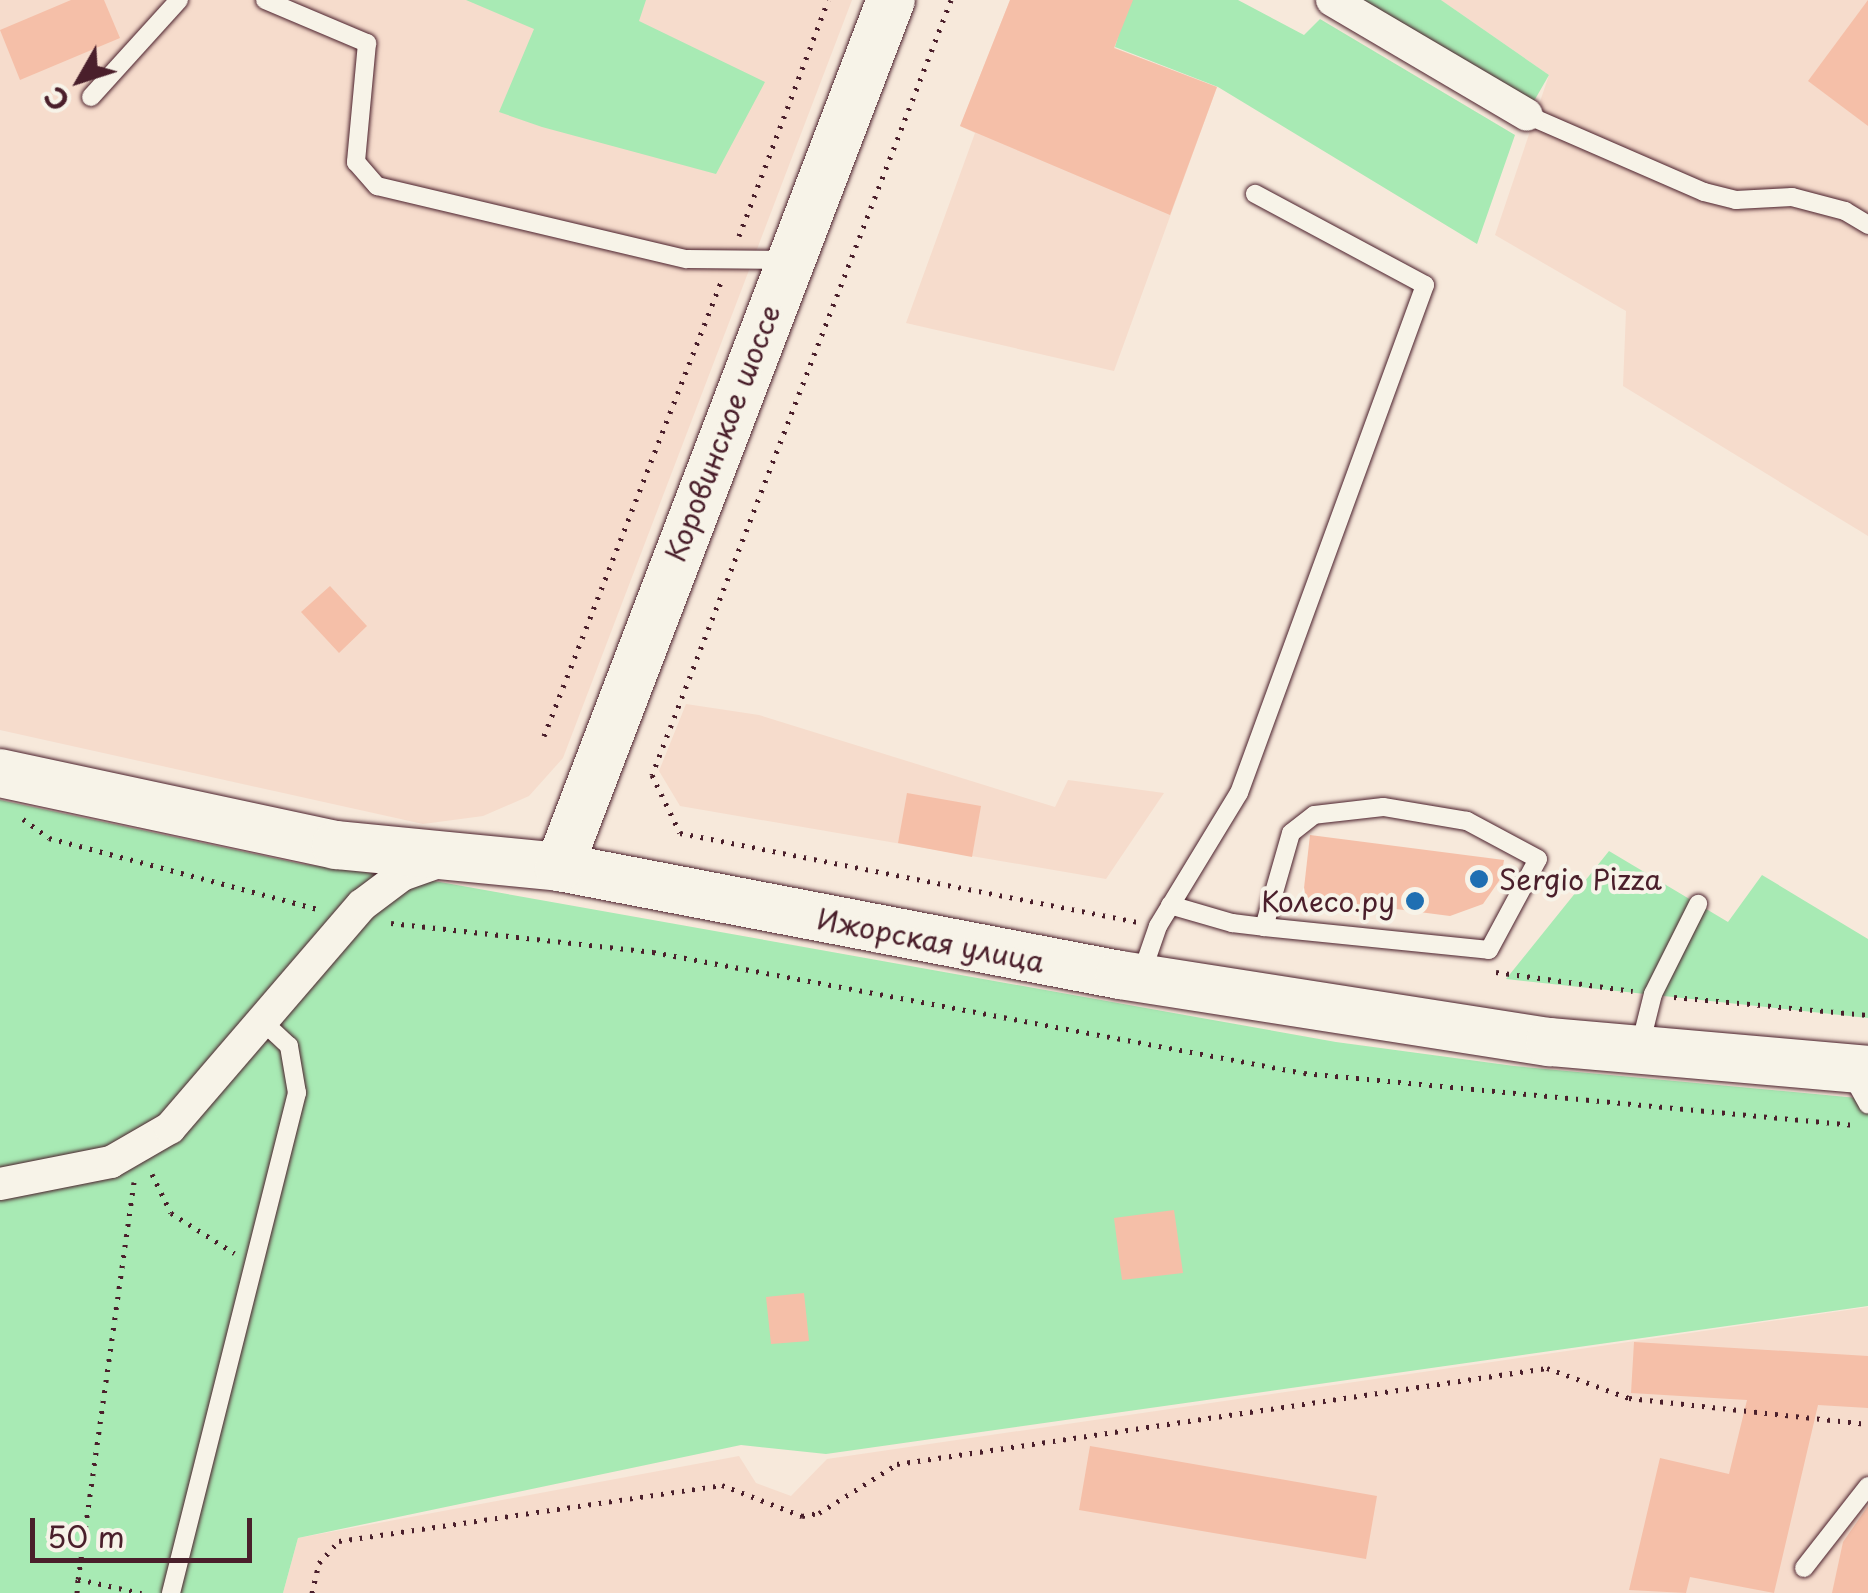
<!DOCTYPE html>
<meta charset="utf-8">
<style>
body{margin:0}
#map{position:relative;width:1868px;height:1593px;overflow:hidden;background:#f7e9db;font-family:"Playpen Sans",sans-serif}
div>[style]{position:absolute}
.built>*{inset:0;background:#f6dccc}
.green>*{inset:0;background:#a8eab4}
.building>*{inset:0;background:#f5bfa8}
.path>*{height:5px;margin-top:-2.5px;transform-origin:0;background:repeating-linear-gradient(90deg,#4a1f2b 0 2.5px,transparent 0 10.5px)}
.roads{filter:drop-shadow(0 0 2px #4a1f2b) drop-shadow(0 0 2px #4a1f2b)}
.lane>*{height:18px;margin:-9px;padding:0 9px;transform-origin:9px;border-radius:9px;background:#f7f3e8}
.street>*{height:32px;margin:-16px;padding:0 16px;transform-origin:16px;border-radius:16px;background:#f7f3e8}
.secondary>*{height:48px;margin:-24px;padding:0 24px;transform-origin:24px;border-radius:24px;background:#f7f3e8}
.dots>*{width:28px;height:28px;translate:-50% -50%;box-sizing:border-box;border:5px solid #f7f3e8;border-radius:50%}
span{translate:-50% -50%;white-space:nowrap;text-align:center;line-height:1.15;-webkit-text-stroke:8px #f7f3e8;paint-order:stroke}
.street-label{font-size:28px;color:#4a1f2b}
.poi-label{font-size:28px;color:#4a1f2b}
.left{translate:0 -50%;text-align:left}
.right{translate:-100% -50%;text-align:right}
.north{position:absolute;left:30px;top:30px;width:100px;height:100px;-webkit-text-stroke:8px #f7f3e8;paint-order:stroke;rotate:231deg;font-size:28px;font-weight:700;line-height:40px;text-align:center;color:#4a1f2b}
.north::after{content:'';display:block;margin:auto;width:35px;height:45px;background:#4a1f2b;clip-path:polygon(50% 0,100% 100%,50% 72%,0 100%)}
.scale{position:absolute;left:30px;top:1518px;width:222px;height:45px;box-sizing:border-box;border:5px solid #4a1f2b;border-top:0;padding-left:12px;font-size:30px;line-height:35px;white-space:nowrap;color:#4a1f2b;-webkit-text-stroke:8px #f7f3e8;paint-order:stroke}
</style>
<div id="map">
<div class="built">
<div style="clip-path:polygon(0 0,852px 0,563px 758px,529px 796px,483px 816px,423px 824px,0 730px)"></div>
<div style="clip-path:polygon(1010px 0,1133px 1px,1115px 48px,1217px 87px,1114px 371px,906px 323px,975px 133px,960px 126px)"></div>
<div style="clip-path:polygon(1441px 0,1868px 0,1868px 536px,1623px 386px,1626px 311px,1495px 235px,1549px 75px)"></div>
<div style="clip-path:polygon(686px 704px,759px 715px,1055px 807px,1068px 780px,1164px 793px,1106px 879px,680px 806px,659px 771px)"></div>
<div style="clip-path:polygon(1868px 1307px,1868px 1593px,283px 1593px,298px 1538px,739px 1456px,756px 1483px,791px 1496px,827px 1459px)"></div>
</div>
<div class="green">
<div style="clip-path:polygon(466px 0,646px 0,639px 21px,765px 82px,716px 174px,542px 127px,499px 112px,534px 29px)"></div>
<div style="clip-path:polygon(1129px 0,1238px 0,1304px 35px,1320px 19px,1515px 135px,1477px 244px,1218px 87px,1115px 47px)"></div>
<div style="clip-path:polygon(1358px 0,1441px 0,1549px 75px,1530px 108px)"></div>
<div style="clip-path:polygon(0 800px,302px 864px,440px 882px,1336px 1042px,1514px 1066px,1868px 1099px,1868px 1306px,826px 1454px,741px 1445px,298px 1538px,283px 1593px,0 1593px)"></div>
<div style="clip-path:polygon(1609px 851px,1728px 922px,1762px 875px,1868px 939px,1868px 1018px,1506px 979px)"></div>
</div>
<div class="building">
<div style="clip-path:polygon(71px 0,104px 0,120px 38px,20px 80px,0 30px)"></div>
<div style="clip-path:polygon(1010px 0,1133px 0,1114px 48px,1217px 87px,1170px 215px,960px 126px)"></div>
<div style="clip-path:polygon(1868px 0,1868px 126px,1808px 81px)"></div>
<div style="clip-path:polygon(330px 586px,367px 626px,339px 653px,301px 612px)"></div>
<div style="clip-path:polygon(907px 793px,981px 806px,972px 857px,898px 843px)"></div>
<div style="clip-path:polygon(1310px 835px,1504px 860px,1501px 878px,1483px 904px,1450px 916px,1303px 897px)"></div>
<div style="clip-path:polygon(1174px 1210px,1183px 1273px,1122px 1280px,1114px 1218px)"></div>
<div style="clip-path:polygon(804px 1293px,809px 1341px,771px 1344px,766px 1297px)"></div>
<div style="clip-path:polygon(1634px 1342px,1868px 1356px,1868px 1408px,1818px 1405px,1774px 1593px,1690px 1577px,1686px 1593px,1629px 1590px,1660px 1458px,1729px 1474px,1747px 1400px,1631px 1393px)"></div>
<div style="clip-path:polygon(1090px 1446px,1377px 1496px,1366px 1559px,1079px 1510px)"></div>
<div style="clip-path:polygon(1868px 1506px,1868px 1593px,1832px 1593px,1843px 1542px)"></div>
</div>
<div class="path">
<div style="left:951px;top:0;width:831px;rotate:111.1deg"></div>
<div style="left:652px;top:775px;width:64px;rotate:64.2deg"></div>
<div style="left:680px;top:833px;width:467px;rotate:11deg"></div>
<div style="left:739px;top:236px;width:252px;rotate:-69.3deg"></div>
<div style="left:544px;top:736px;width:486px;rotate:-68.7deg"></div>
<div style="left:23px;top:819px;width:32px;rotate:36deg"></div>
<div style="left:49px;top:838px;width:277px;rotate:14.8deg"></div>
<div style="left:391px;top:923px;width:264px;rotate:6.3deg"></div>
<div style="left:653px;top:952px;width:662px;rotate:10.53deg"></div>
<div style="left:1304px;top:1073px;width:553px;rotate:5.39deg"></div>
<div style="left:1496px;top:972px;width:138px;rotate:7.9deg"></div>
<div style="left:1674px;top:997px;width:195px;rotate:5.3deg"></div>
<div style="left:152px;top:1174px;width:43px;rotate:64deg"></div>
<div style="left:171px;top:1213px;width:75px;rotate:32.4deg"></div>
<div style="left:134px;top:1182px;width:401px;rotate:98deg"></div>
<div style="left:78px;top:1579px;width:65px;rotate:12.5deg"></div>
<div style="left:77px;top:1593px;width:14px;rotate:-86deg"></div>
<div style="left:312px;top:1593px;width:31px;rotate:-77deg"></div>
<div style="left:319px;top:1563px;width:30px;rotate:-48deg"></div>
<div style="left:339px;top:1541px;width:387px;rotate:-8.3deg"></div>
<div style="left:722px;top:1485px;width:86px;rotate:21.2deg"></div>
<div style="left:802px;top:1516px;width:17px;rotate:-10deg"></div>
<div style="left:819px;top:1513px;width:92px;rotate:-32.1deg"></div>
<div style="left:897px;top:1464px;width:657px;rotate:-8.4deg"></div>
<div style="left:1547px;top:1368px;width:87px;rotate:20.1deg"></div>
<div style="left:1629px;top:1398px;width:240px;rotate:6.2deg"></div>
</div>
<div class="roads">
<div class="lane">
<div style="left:265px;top:0;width:111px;rotate:22.9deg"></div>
<div style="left:367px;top:43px;width:120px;rotate:95.3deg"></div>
<div style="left:356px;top:162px;width:32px;rotate:49deg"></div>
<div style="left:377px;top:186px;width:318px;rotate:13.3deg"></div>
<div style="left:687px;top:259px;width:103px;rotate:0.6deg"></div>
<div style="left:91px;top:97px;width:131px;rotate:-47.8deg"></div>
<div style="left:1527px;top:115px;width:193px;rotate:23.5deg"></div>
<div style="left:1704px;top:192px;width:33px;rotate:14deg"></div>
<div style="left:1736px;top:200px;width:56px;rotate:-3.1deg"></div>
<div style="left:1792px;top:197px;width:55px;rotate:14.8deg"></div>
<div style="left:1845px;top:211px;width:27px;rotate:31deg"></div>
<div style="left:1170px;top:905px;width:65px;rotate:16.2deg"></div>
<div style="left:1232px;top:923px;width:32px;rotate:7deg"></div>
<div style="left:1264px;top:927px;width:226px;rotate:5.8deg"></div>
<div style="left:1489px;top:950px;width:103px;rotate:-61.7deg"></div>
<div style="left:1538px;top:859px;width:81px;rotate:-151.8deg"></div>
<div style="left:1467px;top:821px;width:85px;rotate:-170.5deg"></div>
<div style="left:1383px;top:807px;width:69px;rotate:173.4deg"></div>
<div style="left:1314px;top:815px;width:29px;rotate:142deg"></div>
<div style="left:1291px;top:833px;width:98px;rotate:106deg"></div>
<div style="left:1140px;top:978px;width:55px;rotate:-70.9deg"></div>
<div style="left:1158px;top:926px;width:156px;rotate:-58.7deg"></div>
<div style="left:1239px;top:793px;width:541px;rotate:-69.89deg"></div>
<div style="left:1425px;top:285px;width:193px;rotate:-151.8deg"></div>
<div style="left:1639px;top:1050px;width:58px;rotate:-76deg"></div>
<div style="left:1653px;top:994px;width:101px;rotate:-63.4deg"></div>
<div style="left:1851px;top:1074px;width:35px;rotate:61deg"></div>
<div style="left:1804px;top:1568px;width:104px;rotate:-52deg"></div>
<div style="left:171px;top:1593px;width:516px;rotate:-75.86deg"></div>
<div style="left:297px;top:1093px;width:48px;rotate:-99.7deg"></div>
<div style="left:289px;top:1046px;width:33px;rotate:-137deg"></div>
</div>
<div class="street">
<div style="left:1332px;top:0;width:226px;rotate:30.5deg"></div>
<div style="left:0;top:1184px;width:113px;rotate:-11.2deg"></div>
<div style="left:111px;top:1162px;width:68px;rotate:-30deg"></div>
<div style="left:170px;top:1128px;width:294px;rotate:-49.3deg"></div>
<div style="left:362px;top:905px;width:50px;rotate:-36.9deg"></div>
<div style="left:402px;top:875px;width:45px;rotate:-19.7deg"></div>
</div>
<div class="secondary">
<div style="left:0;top:773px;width:344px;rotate:12.1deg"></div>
<div style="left:336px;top:845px;width:224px;rotate:5.6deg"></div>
<div style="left:559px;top:867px;width:571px;rotate:10.9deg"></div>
<div style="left:1120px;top:975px;width:435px;rotate:8.9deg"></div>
<div style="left:1550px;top:1042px;width:319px;rotate:5deg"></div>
<div style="left:559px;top:867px;width:928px;rotate:-69.05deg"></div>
</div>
</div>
<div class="dots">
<div style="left:1479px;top:879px;background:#1f6fb2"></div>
<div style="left:1415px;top:901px;background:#1f6fb2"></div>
</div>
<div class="street-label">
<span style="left:722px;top:433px;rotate:-69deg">Коровинское шоссе</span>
<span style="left:931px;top:940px;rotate:11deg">Ижорская улица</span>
</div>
<div class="poi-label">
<span class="left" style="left:1499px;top:879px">Sergio Pizza</span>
<span class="right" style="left:1395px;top:901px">Колесо.ру</span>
</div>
<div class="north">С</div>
<div class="scale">50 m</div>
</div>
